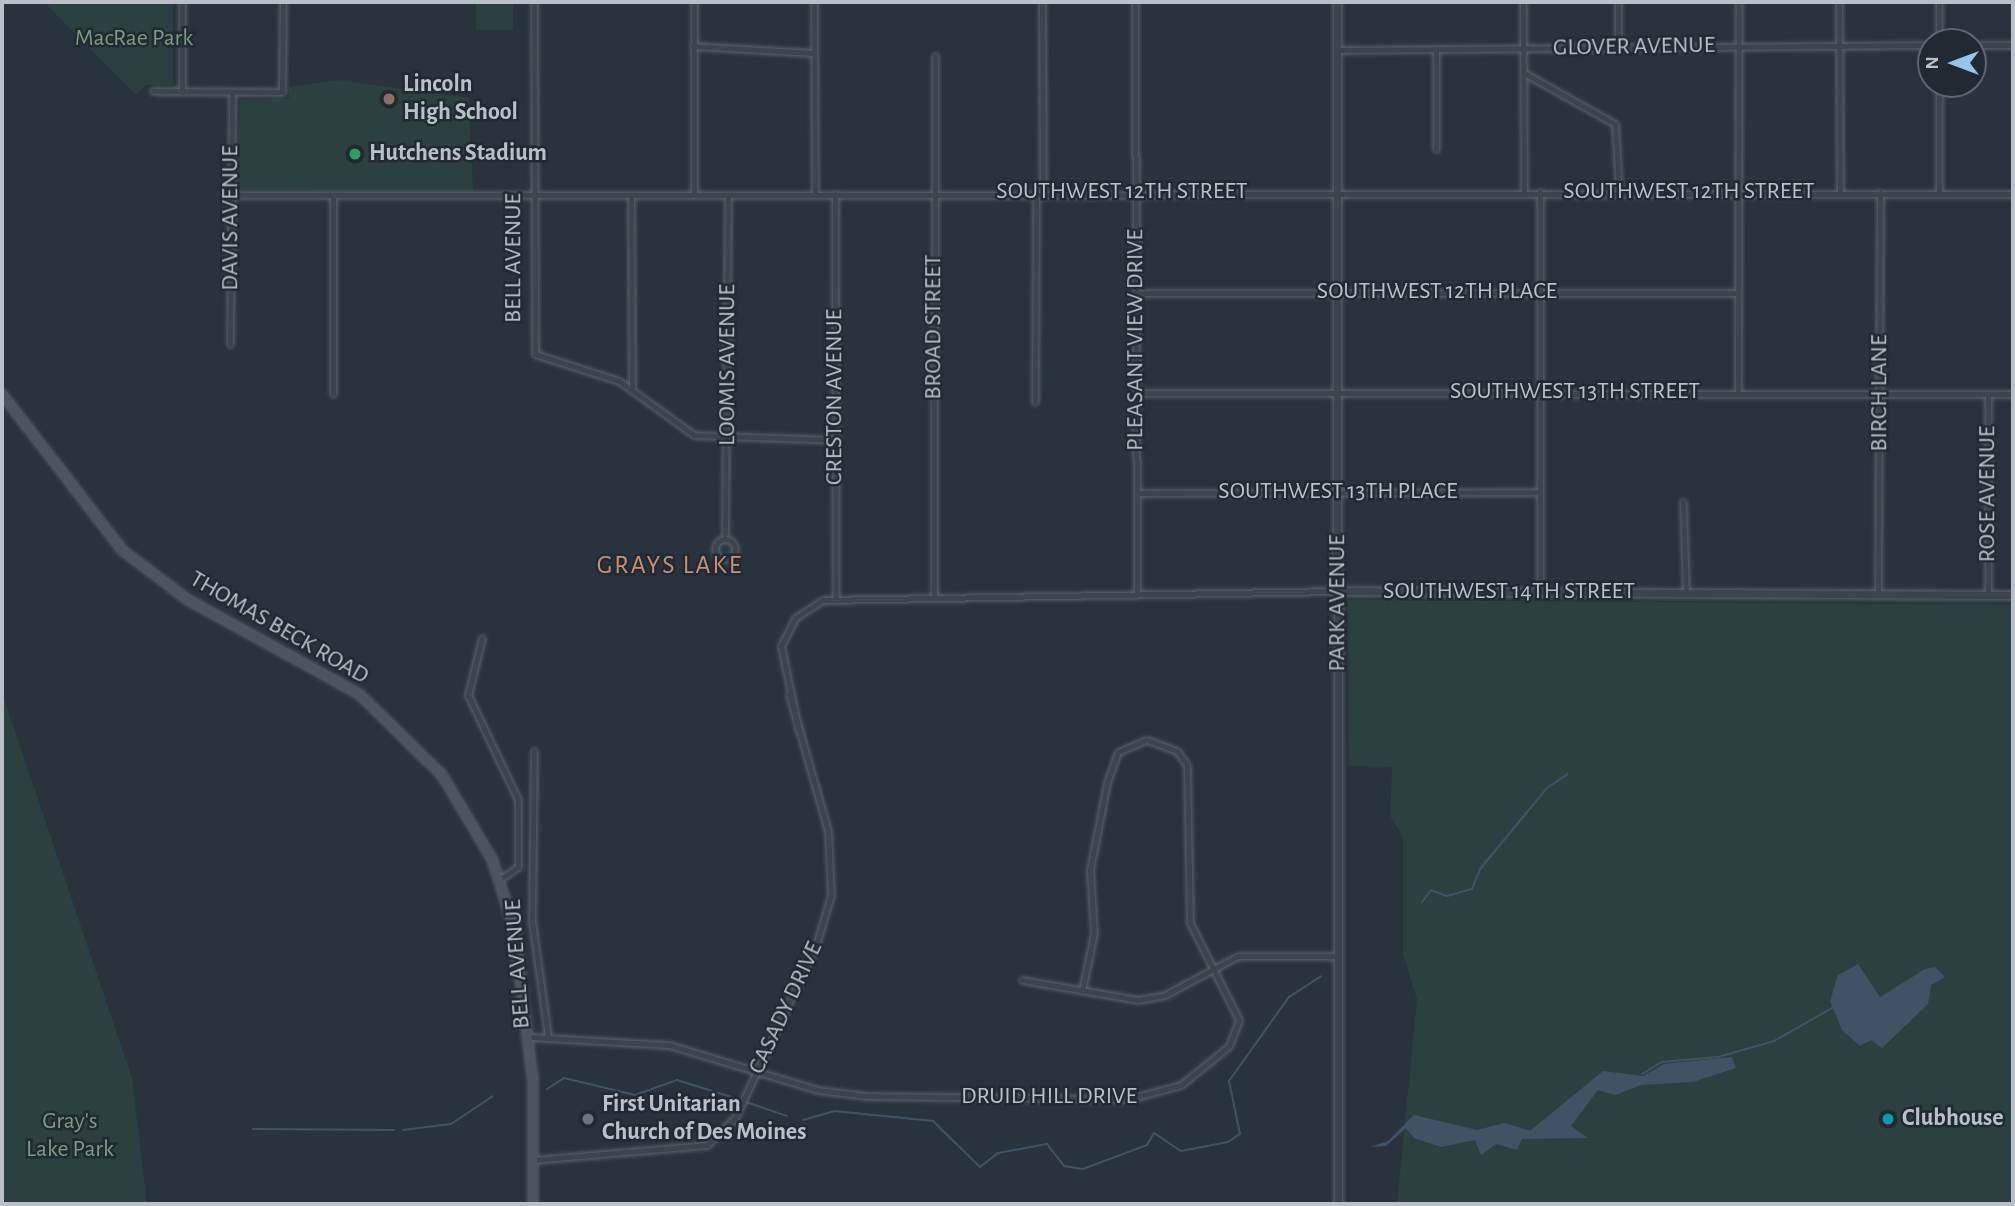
<!DOCTYPE html>
<style>
body{margin:0}
#map{position:relative;width:2015px;height:1206px;overflow:hidden;background:#28333d;font-family:"Alegreya Sans",sans-serif}
div>[style]{position:absolute}
.green>*{inset:0;background:#2b403f}
.water>*{inset:0;background:#405364}
.stream>*{height:2px;margin:-1px;padding:0 1px;transform-origin:1px;border-radius:1px;background:#405364}
.roads{filter:drop-shadow(0 0 2px #5a636b) drop-shadow(0 0 2px #5a636b)}
.minor>*{height:5px;margin:-2.5px;padding:0 2.5px;transform-origin:2.5px;border-radius:2.5px;background:#3c454e}
.minor>.ring{margin:-2.5px;padding:0;box-sizing:content-box;background:none;border:5px solid #3c454e;border-radius:50%}
.tertiary>*{height:7px;margin:-3.5px;padding:0 3.5px;transform-origin:3.5px;border-radius:3.5px;background:#3c454e}
.secondary>*{height:8px;margin:-4px;padding:0 4px;transform-origin:4px;border-radius:4px;background:#4b5560}
.dots>*{width:19px;height:19px;translate:-50% -50%;box-sizing:border-box;border:4px solid #212a33;border-radius:50%}
span{translate:-50% -50%;white-space:nowrap;text-align:center;line-height:1.15;-webkit-text-stroke:5px #212a33;paint-order:stroke}
.park-label{font-size:24px;color:#799b7e}
.street-label{font-size:24px;color:#b8c0c8}
.poi-label{font-size:24px;color:#b8c0c8;font-weight:700}
.left{translate:0 -50%;text-align:left}
.neighbourhood-label{font-size:26px;color:#ca8f72;letter-spacing:2px}
.frame{position:absolute;inset:0;border:4px solid #b8c0c8;pointer-events:none}
.north{position:absolute;left:1917px;top:28px;width:70px;height:70px;box-sizing:border-box;background:#212a33;border:2px solid #5d666f;border-radius:50%;rotate:270deg;font-size:19px;font-weight:700;line-height:28px;text-align:center;color:#b8c0c8}
.north::after{content:'';display:block;margin:auto;width:24px;height:32px;background:#99c2ec;clip-path:polygon(50% 0,100% 100%,50% 72%,0 100%)}
</style>
<div id="map">
<div class="green">
<div style="clip-path:polygon(44px 2px,173px 2px,173px 85px,146px 85px,136px 95px)"></div>
<div style="clip-path:polygon(476px 2px,513px 2px,513px 30px,476px 30px)"></div>
<div style="clip-path:polygon(338px 80px,469px 98px,473px 191px,237px 190px,240px 100px,289px 98px,289px 87px)"></div>
<div style="clip-path:polygon(1348px 600px,2013px 605px,2013px 1204px,1397px 1204px,1417px 999px,1403px 955px,1403px 837px,1390px 816px,1392px 767px,1349px 766px)"></div>
<div style="clip-path:polygon(2px 692px,132px 1078px,147px 1204px,2px 1204px)"></div>
</div>
<div class="water">
<div style="clip-path:polygon(1858px 964px,1880px 997px,1925px 969px,1935px 967px,1945px 977px,1931px 985px,1928px 1004px,1882px 1048px,1871px 1040px,1860px 1046px,1842px 1030px,1830px 1001px,1838px 975px)"></div>
<div style="clip-path:polygon(1732px 1057px,1736px 1068px,1693px 1082px,1641px 1085px,1615px 1095px,1598px 1090px,1571px 1126px,1588px 1138px,1522px 1139px,1517px 1150px,1496px 1144px,1481px 1155px,1475px 1140px,1441px 1147px,1414px 1138px,1406px 1128px,1386px 1146px,1370px 1147px,1388px 1141px,1414px 1115px,1477px 1130px,1505px 1123px,1530px 1131px,1603px 1071px,1643px 1076px,1664px 1064px)"></div>
</div>
<div class="stream">
<div style="left:1422px;top:902px;width:15px;rotate:-53deg"></div>
<div style="left:1431px;top:890px;width:17px;rotate:21deg"></div>
<div style="left:1447px;top:896px;width:26px;rotate:-16deg"></div>
<div style="left:1472px;top:889px;width:22px;rotate:-68deg"></div>
<div style="left:1480px;top:869px;width:105px;rotate:-50.4deg"></div>
<div style="left:1547px;top:788px;width:25px;rotate:-34deg"></div>
<div style="left:1642px;top:1074px;width:23px;rotate:-31deg"></div>
<div style="left:1662px;top:1062px;width:56px;rotate:-5.1deg"></div>
<div style="left:1718px;top:1057px;width:58px;rotate:-15.9deg"></div>
<div style="left:1774px;top:1041px;width:67px;rotate:-29.6deg"></div>
<div style="left:547px;top:1089px;width:20px;rotate:-33deg"></div>
<div style="left:564px;top:1078px;width:73px;rotate:13.5deg"></div>
<div style="left:635px;top:1095px;width:45px;rotate:-19.7deg"></div>
<div style="left:677px;top:1080px;width:67px;rotate:17.4deg"></div>
<div style="left:746px;top:1102px;width:43px;rotate:18.9deg"></div>
<div style="left:803px;top:1120px;width:32px;rotate:-16deg"></div>
<div style="left:834px;top:1111px;width:100px;rotate:5.8deg"></div>
<div style="left:933px;top:1121px;width:66px;rotate:44.4deg"></div>
<div style="left:980px;top:1167px;width:23px;rotate:-38deg"></div>
<div style="left:998px;top:1153px;width:50px;rotate:-10.4deg"></div>
<div style="left:1047px;top:1144px;width:28px;rotate:52deg"></div>
<div style="left:1064px;top:1166px;width:19px;rotate:9deg"></div>
<div style="left:1083px;top:1169px;width:68px;rotate:-20.6deg"></div>
<div style="left:1147px;top:1145px;width:14px;rotate:-60deg"></div>
<div style="left:1154px;top:1133px;width:32px;rotate:34deg"></div>
<div style="left:1181px;top:1151px;width:48px;rotate:-10.8deg"></div>
<div style="left:1228px;top:1142px;width:14px;rotate:-34deg"></div>
<div style="left:1240px;top:1134px;width:54px;rotate:-101.7deg"></div>
<div style="left:1229px;top:1081px;width:103px;rotate:-54.5deg"></div>
<div style="left:1289px;top:997px;width:38px;rotate:-33deg"></div>
<div style="left:253px;top:1129px;width:141px;rotate:0.4deg"></div>
<div style="left:403px;top:1130px;width:48px;rotate:-7.1deg"></div>
<div style="left:451px;top:1124px;width:50px;rotate:-33.7deg"></div>
</div>
<div class="roads">
<div class="minor">
<div style="left:534px;top:2px;width:352px;rotate:89.8deg"></div>
<div style="left:535px;top:354px;width:88px;rotate:17.8deg"></div>
<div style="left:619px;top:381px;width:92px;rotate:35.8deg"></div>
<div style="left:694px;top:435px;width:141px;rotate:2deg"></div>
<div style="left:694px;top:2px;width:193px;rotate:90deg"></div>
<div style="left:814px;top:2px;width:192px;rotate:89.7deg"></div>
<div style="left:1042px;top:2px;width:191px;rotate:89.7deg"></div>
<div style="left:1135px;top:2px;width:592px;rotate:89.81deg"></div>
<div style="left:1523px;top:2px;width:190px;rotate:89.7deg"></div>
<div style="left:1618px;top:2px;width:44px;rotate:90deg"></div>
<div style="left:1839px;top:2px;width:191px;rotate:89.7deg"></div>
<div style="left:1939px;top:2px;width:40px;rotate:90deg"></div>
<div style="left:1973px;top:45px;width:40px"></div>
<div style="left:693px;top:46px;width:121px;rotate:3.3deg"></div>
<div style="left:1337px;top:50px;width:594px;rotate:-0.48deg"></div>
<div style="left:1436px;top:50px;width:99px;rotate:90deg"></div>
<div style="left:1524px;top:73px;width:104px;rotate:29.3deg"></div>
<div style="left:1615px;top:124px;width:68px;rotate:86.6deg"></div>
<div style="left:153px;top:91px;width:129px;rotate:0.4deg"></div>
<div style="left:282px;top:92px;width:90px;rotate:-89.4deg"></div>
<div style="left:182px;top:92px;width:90px;rotate:-90deg"></div>
<div style="left:1939px;top:193px;width:109px;rotate:-90deg"></div>
<div style="left:835px;top:194px;width:406px;rotate:89.9deg"></div>
<div style="left:231px;top:195px;width:1782px;rotate:-0.03deg"></div>
<div style="left:333px;top:195px;width:199px;rotate:90deg"></div>
<div style="left:631px;top:196px;width:192px;rotate:89.7deg"></div>
<div style="left:1136px;top:293px;width:602px"></div>
<div style="left:230px;top:344px;width:252px;rotate:-89.5deg"></div>
<div style="left:1738px;top:392px;width:390px;rotate:-89.9deg"></div>
<div style="left:1136px;top:393px;width:877px;rotate:0.07deg"></div>
<div style="left:1035px;top:402px;width:209px;rotate:-89.7deg"></div>
<div style="left:1137px;top:493px;width:403px;rotate:-0.1deg"></div>
<div style="left:1683px;top:502px;width:91px;rotate:88.1deg"></div>
<div style="left:725px;top:534px;width:339px;rotate:-89.5deg"></div>
<div class="ring" style="left:715px;top:539px;width:15px;height:15px"></div>
<div style="left:1540px;top:592px;width:400px;rotate:-90deg"></div>
<div style="left:1878px;top:594px;width:401px;rotate:-89.7deg"></div>
<div style="left:1988px;top:594px;width:200px;rotate:-90deg"></div>
<div style="left:934px;top:597px;width:541px;rotate:-89.89deg"></div>
<div style="left:482px;top:638px;width:59px;rotate:103.8deg"></div>
<div style="left:468px;top:695px;width:116px;rotate:64.5deg"></div>
<div style="left:518px;top:800px;width:67px;rotate:90deg"></div>
<div style="left:518px;top:867px;width:22px;rotate:146deg"></div>
<div style="left:798px;top:728px;width:84px;rotate:-101.7deg"></div>
<div style="left:781px;top:646px;width:31px;rotate:-63deg"></div>
<div style="left:795px;top:618px;width:33px;rotate:-33deg"></div>
<div style="left:823px;top:600px;width:515px;rotate:-1deg"></div>
<div style="left:534px;top:751px;width:170px;rotate:90.7deg"></div>
<div style="left:532px;top:921px;width:117px;rotate:82.1deg"></div>
<div style="left:1022px;top:980px;width:118px;rotate:9.8deg"></div>
<div style="left:1138px;top:1000px;width:27px;rotate:-10deg"></div>
<div style="left:1165px;top:995px;width:83px;rotate:-28.1deg"></div>
<div style="left:1238px;top:956px;width:99px"></div>
<div style="left:530px;top:1037px;width:139px;rotate:3.3deg"></div>
<div style="left:669px;top:1045px;width:156px;rotate:16.8deg"></div>
<div style="left:818px;top:1090px;width:49px;rotate:7deg"></div>
<div style="left:867px;top:1096px;width:262px;rotate:0.7deg"></div>
<div style="left:1129px;top:1099px;width:54px;rotate:-15.1deg"></div>
<div style="left:1181px;top:1085px;width:62px;rotate:-39.1deg"></div>
<div style="left:1229px;top:1046px;width:28px;rotate:-69deg"></div>
<div style="left:1239px;top:1020px;width:109px;rotate:-116.8deg"></div>
<div style="left:1190px;top:923px;width:158px;rotate:-91.1deg"></div>
<div style="left:1187px;top:765px;width:17px;rotate:-126deg"></div>
<div style="left:1177px;top:751px;width:33px;rotate:-160deg"></div>
<div style="left:1146px;top:740px;width:30px;rotate:157deg"></div>
<div style="left:1118px;top:752px;width:33px;rotate:110deg"></div>
<div style="left:1107px;top:783px;width:89px;rotate:101.1deg"></div>
<div style="left:1090px;top:870px;width:63px;rotate:86.4deg"></div>
<div style="left:1094px;top:933px;width:59px;rotate:101.7deg"></div>
<div style="left:533px;top:1160px;width:175px;rotate:-4.9deg"></div>
<div style="left:707px;top:1145px;width:39px;rotate:-44deg"></div>
<div style="left:735px;top:1118px;width:194px;rotate:-65deg"></div>
<div style="left:817px;top:942px;width:49px;rotate:-73.4deg"></div>
<div style="left:831px;top:895px;width:64px;rotate:-92.7deg"></div>
<div style="left:828px;top:831px;width:142px;rotate:-105.9deg"></div>
</div>
<div class="tertiary">
<div style="left:1337px;top:2px;width:1202px;rotate:89.95deg"></div>
<div style="left:1338px;top:591px;width:675px;rotate:0.34deg"></div>
<div style="left:1712px;top:593px;width:28px"></div>
</div>
<div class="secondary">
<div style="left:2px;top:394px;width:197px;rotate:52.4deg"></div>
<div style="left:122px;top:550px;width:83px;rotate:37.1deg"></div>
<div style="left:188px;top:600px;width:195px;rotate:28.8deg"></div>
<div style="left:359px;top:694px;width:116px;rotate:44.3deg"></div>
<div style="left:442px;top:775px;width:98px;rotate:59.2deg"></div>
<div style="left:492px;top:859px;width:71px;rotate:72.1deg"></div>
<div style="left:514px;top:927px;width:155px;rotate:83deg"></div>
<div style="left:533px;top:1081px;width:123px;rotate:90deg"></div>
</div>
</div>
<div class="dots">
<div style="left:389px;top:99px;background:#8d6e63"></div>
<div style="left:355px;top:154px;background:#2e9e5b"></div>
<div style="left:588px;top:1119px;background:#6b7280"></div>
<div style="left:1888px;top:1119px;background:#0f9aa8"></div>
</div>
<div class="park-label">
<span style="left:134px;top:39px">MacRae Park</span>
<span style="left:70px;top:1136px">Gray's<br>Lake Park</span>
</div>
<div class="street-label">
<span style="left:1634px;top:47px;rotate:-1deg">GLOVER AVENUE</span>
<span style="left:1122px;top:192px">SOUTHWEST 12TH STREET</span>
<span style="left:1689px;top:192px">SOUTHWEST 12TH STREET</span>
<span style="left:231px;top:218px;rotate:-90deg">DAVIS AVENUE</span>
<span style="left:514px;top:258px;rotate:-90deg">BELL AVENUE</span>
<span style="left:1437px;top:292px">SOUTHWEST 12TH PLACE</span>
<span style="left:934px;top:327px;rotate:-90deg">BROAD STREET</span>
<span style="left:1136px;top:340px;rotate:-90deg">PLEASANT VIEW DRIVE</span>
<span style="left:728px;top:365px;rotate:-90deg">LOOMIS AVENUE</span>
<span style="left:1575px;top:392px">SOUTHWEST 13TH STREET</span>
<span style="left:1880px;top:393px;rotate:-90deg">BIRCH LANE</span>
<span style="left:835px;top:397px;rotate:-90deg">CRESTON AVENUE</span>
<span style="left:1338px;top:492px">SOUTHWEST 13TH PLACE</span>
<span style="left:1988px;top:494px;rotate:-90deg">ROSE AVENUE</span>
<span style="left:1509px;top:592px">SOUTHWEST 14TH STREET</span>
<span style="left:1338px;top:603px;rotate:-90deg">PARK AVENUE</span>
<span style="left:279px;top:628px;rotate:30deg">THOMAS BECK ROAD</span>
<span style="left:518px;top:964px;rotate:-94deg">BELL AVENUE</span>
<span style="left:786px;top:1008px;rotate:-65deg">CASADY DRIVE</span>
<span style="left:1049px;top:1097px">DRUID HILL DRIVE</span>
</div>
<div class="poi-label">
<span class="left" style="left:403px;top:99px">Lincoln<br>High School</span>
<span class="left" style="left:369px;top:154px">Hutchens Stadium</span>
<span class="left" style="left:602px;top:1119px">First Unitarian<br>Church of Des Moines</span>
<span class="left" style="left:1902px;top:1119px">Clubhouse</span>
</div>
<div class="neighbourhood-label">
<span style="left:670px;top:566px">GRAYS LAKE</span>
</div>
<div class="frame"></div>
<div class="north">N</div>
</div>
